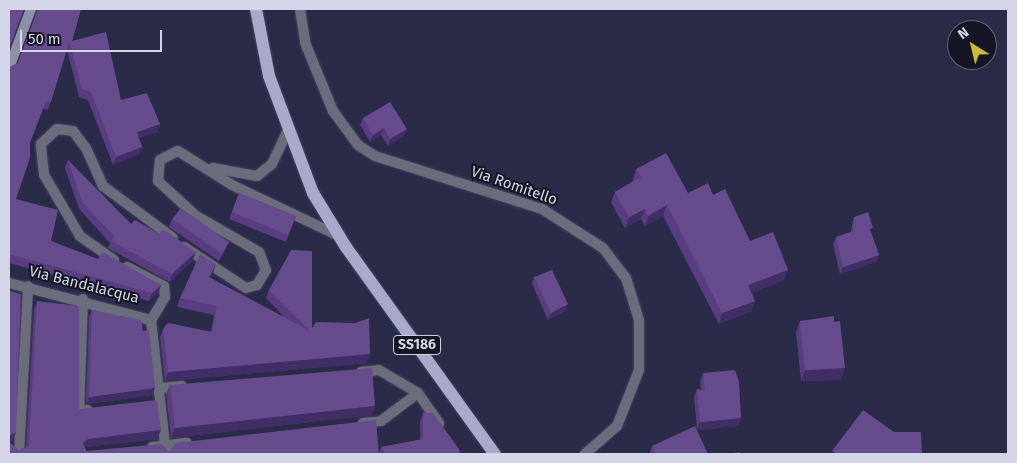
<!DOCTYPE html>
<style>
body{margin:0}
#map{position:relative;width:1017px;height:463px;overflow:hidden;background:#2a2b49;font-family:"Fira Sans",sans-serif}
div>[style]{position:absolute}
.roads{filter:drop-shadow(0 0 1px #454662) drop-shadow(0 0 1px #454662)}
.street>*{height:10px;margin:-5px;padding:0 5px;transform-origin:5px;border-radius:5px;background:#6b6d7c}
.secondary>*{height:10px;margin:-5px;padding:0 5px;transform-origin:5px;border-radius:5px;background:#8d90a8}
.primary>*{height:12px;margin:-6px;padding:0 6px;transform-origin:6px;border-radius:6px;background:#a8aac9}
.wall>*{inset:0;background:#593c81}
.shaded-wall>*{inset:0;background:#412e66}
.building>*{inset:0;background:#664c8c}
span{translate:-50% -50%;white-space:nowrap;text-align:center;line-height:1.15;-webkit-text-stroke:4px #151523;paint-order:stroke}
.shield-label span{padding:1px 4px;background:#151523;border:1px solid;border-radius:4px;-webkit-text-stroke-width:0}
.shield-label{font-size:14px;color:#d3d5e8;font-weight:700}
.street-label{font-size:15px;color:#d3d5e8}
.frame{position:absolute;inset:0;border:10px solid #d3d5e8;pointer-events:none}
.north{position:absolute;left:947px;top:20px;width:50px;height:50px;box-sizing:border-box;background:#151523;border:1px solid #616272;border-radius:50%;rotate:324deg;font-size:14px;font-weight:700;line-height:20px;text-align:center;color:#d3d5e8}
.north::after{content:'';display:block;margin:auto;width:18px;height:22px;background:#cbba39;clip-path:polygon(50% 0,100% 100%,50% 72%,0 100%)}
.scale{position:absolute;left:20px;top:30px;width:142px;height:22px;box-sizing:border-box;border:2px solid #d3d5e8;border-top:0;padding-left:6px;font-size:15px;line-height:18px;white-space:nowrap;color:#d3d5e8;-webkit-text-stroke:4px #151523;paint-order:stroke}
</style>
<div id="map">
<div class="roads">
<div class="street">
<div style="left:300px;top:9px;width:36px;rotate:81deg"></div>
<div style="left:306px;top:45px;width:71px;rotate:67.8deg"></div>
<div style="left:333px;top:111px;width:42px;rotate:53.7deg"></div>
<div style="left:358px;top:145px;width:20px;rotate:33deg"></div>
<div style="left:375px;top:156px;width:175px;rotate:17.6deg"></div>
<div style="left:542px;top:209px;width:72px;rotate:32.6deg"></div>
<div style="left:603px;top:248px;width:38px;rotate:53deg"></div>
<div style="left:626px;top:278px;width:44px;rotate:72.8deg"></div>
<div style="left:639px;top:320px;width:50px;rotate:90deg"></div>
<div style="left:639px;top:370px;width:60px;rotate:111.4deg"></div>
<div style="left:617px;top:426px;width:43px;rotate:138.8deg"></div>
<div style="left:213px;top:168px;width:45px;rotate:10.3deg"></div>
<div style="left:257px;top:176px;width:19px;rotate:-39deg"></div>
<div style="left:272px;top:164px;width:35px;rotate:-65deg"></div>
<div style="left:184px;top:247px;width:74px;rotate:33.5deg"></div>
<div style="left:246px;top:288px;width:11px;rotate:-15deg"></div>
<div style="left:257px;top:285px;width:17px;rotate:-59deg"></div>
<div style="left:266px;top:270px;width:19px;rotate:-111deg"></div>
<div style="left:259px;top:252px;width:74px;rotate:-150deg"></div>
<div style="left:195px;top:215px;width:50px;rotate:-137.4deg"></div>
<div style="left:158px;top:181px;width:21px;rotate:-85deg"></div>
<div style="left:160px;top:160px;width:20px;rotate:-27deg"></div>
<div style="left:178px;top:151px;width:64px;rotate:32.2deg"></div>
<div style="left:232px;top:185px;width:119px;rotate:25.5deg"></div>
<div style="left:114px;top:260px;width:42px;rotate:-144.8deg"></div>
<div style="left:80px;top:236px;width:71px;rotate:-120.5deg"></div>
<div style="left:44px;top:175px;width:31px;rotate:-96deg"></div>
<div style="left:41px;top:144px;width:22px;rotate:-43deg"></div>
<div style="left:57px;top:129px;width:16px;rotate:7deg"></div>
<div style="left:73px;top:131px;width:21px;rotate:53deg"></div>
<div style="left:86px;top:148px;width:42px;rotate:65.9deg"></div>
<div style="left:103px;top:186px;width:87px;rotate:36.6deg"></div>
<div style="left:127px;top:267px;width:42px;rotate:27.2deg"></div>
<div style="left:164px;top:286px;width:11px;rotate:85deg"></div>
<div style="left:165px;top:297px;width:27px;rotate:121deg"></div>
<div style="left:9px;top:283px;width:147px;rotate:14.6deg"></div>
<div style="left:83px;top:299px;width:113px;rotate:92deg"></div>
<div style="left:79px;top:412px;width:9px;rotate:-13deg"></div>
<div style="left:151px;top:320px;width:135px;rotate:83.6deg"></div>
<div style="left:361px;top:372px;width:18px;rotate:-6deg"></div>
<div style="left:379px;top:370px;width:45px;rotate:30.5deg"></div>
<div style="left:418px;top:393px;width:37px;rotate:55deg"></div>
<div style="left:159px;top:388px;width:23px;rotate:-5deg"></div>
<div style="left:363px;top:423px;width:18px;rotate:-6deg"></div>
<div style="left:381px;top:421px;width:46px;rotate:-37.1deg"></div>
<div style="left:152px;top:447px;width:35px;rotate:-7deg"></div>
<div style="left:19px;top:454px;width:168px;rotate:-86.9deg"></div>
</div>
<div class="secondary">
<div style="left:9px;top:68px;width:63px;rotate:-69.6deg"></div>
</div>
<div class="primary">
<div style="left:256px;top:9px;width:68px;rotate:79deg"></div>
<div style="left:269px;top:76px;width:125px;rotate:69.4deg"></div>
<div style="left:313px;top:193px;width:63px;rotate:58.6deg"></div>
<div style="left:346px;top:247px;width:255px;rotate:54.3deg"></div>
</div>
</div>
<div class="wall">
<div style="clip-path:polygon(35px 9px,81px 9px,72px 41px,121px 100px,160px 124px,157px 132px,139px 138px,142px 147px,139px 154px,113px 165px,88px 100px,79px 97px,67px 50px,48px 110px,43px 109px,30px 143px,16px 199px,51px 241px,161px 285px,158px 293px,149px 301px,9px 263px,9px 64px,10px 67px,18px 63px,37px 11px)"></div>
<div style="clip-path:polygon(363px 118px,404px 136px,388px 146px,381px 135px,370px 142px,360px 125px)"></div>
<div style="clip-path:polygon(68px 160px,131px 224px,193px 260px,170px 282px,108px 248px,110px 243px,79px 209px,65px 168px)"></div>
<div style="clip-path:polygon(636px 169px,688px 193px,713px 195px,750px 241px,784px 280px,752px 293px,755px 301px,751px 311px,719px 324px,663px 216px,645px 226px,641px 219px,625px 228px,611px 202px,615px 192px,633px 181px,633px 180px)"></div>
<div style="clip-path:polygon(239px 193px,296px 216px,286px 242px,229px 219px)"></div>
<div style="clip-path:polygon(854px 217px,871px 233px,879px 255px,876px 262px,840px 274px,833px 244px,836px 237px,851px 232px,852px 224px)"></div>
<div style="clip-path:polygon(172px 219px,229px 242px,226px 249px,219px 261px,169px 227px)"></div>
<div style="clip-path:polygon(216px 264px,210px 278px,285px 318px,266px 298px,269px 290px,312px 328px,367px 363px,165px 381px,160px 338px,163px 329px,211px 331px,214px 315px,177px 307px,180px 298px)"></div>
<div style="clip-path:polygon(534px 277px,568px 304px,565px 311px,548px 320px,532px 284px)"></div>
<div style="clip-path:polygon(9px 291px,13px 440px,10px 442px,19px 451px,26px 447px,34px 310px,37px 301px,79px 409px,157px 439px,85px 447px,86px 451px,379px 453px,381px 447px,420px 440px,420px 422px,423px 413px,460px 454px,9px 454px)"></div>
<div style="clip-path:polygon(92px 310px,143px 331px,155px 388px,152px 395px,86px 404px,89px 317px)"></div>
<div style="clip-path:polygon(800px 321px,834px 322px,841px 380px,801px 381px,796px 332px)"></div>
<div style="clip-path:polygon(703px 373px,741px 418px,738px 426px,697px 430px,694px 397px,697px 389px,701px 390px,700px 381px)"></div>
<div style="clip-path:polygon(170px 385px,372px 415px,171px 438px,166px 394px)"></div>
<div style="clip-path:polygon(652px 446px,708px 454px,651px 454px,650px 452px)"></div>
</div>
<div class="shaded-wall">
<div style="clip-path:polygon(160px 124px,157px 132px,134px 140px,137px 132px)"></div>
<div style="clip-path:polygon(384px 128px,381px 135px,370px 142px,373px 135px)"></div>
<div style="clip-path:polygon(407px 129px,404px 136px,388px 146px,390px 139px)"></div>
<div style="clip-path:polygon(142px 147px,139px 154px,113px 165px,116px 157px)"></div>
<div style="clip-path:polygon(667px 205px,663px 216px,645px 226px,648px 216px)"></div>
<div style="clip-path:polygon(645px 209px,641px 219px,625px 228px,629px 217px)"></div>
<div style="clip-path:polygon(229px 242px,226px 249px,219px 261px,222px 254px)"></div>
<div style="clip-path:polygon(196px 252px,193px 260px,170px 282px,172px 274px)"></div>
<div style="clip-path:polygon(879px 255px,876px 262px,840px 274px,843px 267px)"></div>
<div style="clip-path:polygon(216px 264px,213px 273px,206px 286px,209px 277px)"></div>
<div style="clip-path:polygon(788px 270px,784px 280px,745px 296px,748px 285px)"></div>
<div style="clip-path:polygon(161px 285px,158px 293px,149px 301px,152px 293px)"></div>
<div style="clip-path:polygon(755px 301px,751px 311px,719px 324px,722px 313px)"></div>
<div style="clip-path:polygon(568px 304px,565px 311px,548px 320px,551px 313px)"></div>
<div style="clip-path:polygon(370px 354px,367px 363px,165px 381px,168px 372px)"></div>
<div style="clip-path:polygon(845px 368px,841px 380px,801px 381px,805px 370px)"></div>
<div style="clip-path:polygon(155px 388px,152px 395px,86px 404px,89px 397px)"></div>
<div style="clip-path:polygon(375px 406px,372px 415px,171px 438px,175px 428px)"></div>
<div style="clip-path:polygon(741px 418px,738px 426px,697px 430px,700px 422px)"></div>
<div style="clip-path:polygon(161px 430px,157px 439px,85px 447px,80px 452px,83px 443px,88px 439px)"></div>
<div style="clip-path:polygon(16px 432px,13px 440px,9px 443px,9px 436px)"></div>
</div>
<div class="building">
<div style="clip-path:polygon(9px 9px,24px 9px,9px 49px)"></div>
<div style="clip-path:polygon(38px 9px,81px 9px,72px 41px,106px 32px,121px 100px,147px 93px,160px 124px,137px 132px,142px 147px,116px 157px,91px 92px,82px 89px,69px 42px,51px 102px,46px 101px,30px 142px,30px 158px,16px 199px,58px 210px,51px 241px,98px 259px,103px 252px,161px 285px,152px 293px,9px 254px,9px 64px,10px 67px,18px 63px)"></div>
<div style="clip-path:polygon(390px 102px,407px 129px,390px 139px,384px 128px,373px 135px,363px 118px)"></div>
<div style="clip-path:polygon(666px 153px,688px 193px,708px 183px,713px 195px,725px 189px,750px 241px,773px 232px,788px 270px,748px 285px,755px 301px,722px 313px,667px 205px,648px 216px,645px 209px,629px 217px,615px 192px,641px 177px,636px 169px)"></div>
<div style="clip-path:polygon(68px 160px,131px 224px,135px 220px,159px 234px,163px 229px,196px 252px,172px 274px,111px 241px,114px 236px,82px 202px)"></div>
<div style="clip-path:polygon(239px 193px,296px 216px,288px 235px,232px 212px)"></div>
<div style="clip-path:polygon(181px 208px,229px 242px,222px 254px,172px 219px)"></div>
<div style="clip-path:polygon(868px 212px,873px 228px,870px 229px,879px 255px,843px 267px,836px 237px,853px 231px,854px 217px)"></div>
<div style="clip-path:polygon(291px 250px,312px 251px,312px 328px,316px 322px,355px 323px,369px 318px,370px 354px,168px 372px,163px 329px,168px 323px,212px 332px,217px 306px,180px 298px,200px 254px,216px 264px,209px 277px,310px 331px,269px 290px)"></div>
<div style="clip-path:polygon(552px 270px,568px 304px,551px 313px,534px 277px)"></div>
<div style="clip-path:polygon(9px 291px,21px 294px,16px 432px,9px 436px)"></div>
<div style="clip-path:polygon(37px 301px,79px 306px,79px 409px,157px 400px,161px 430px,88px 439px,83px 443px,86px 451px,162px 444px,169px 452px,176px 443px,376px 420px,379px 454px,9px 454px,9px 442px,19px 451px,29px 446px)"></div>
<div style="clip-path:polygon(92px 310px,141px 320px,143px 331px,149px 330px,155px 388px,89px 397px)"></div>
<div style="clip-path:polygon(834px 316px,834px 322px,840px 321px,845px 368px,805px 370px,800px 321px)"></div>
<div style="clip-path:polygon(372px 368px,375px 406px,175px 428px,170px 385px)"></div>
<div style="clip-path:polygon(735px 370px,739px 382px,741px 418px,700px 422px,697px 389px,705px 391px,703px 373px)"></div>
<div style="clip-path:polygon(863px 410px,894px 432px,921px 432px,922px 454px,836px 454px,832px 451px)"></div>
<div style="clip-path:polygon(423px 413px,433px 413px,459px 449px,460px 454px,385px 454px,381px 447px,423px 439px)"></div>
<div style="clip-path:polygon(695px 426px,708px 454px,656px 454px,652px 446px)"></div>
<div style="clip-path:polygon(740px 452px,740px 454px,727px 454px)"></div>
</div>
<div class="shield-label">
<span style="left:417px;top:345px">SS186</span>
</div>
<div class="street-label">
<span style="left:514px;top:186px;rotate:19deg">Via Romitello</span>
<span style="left:84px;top:285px;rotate:14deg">Via Bandalacqua</span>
</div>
<div class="frame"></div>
<div class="north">N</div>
<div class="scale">50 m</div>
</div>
